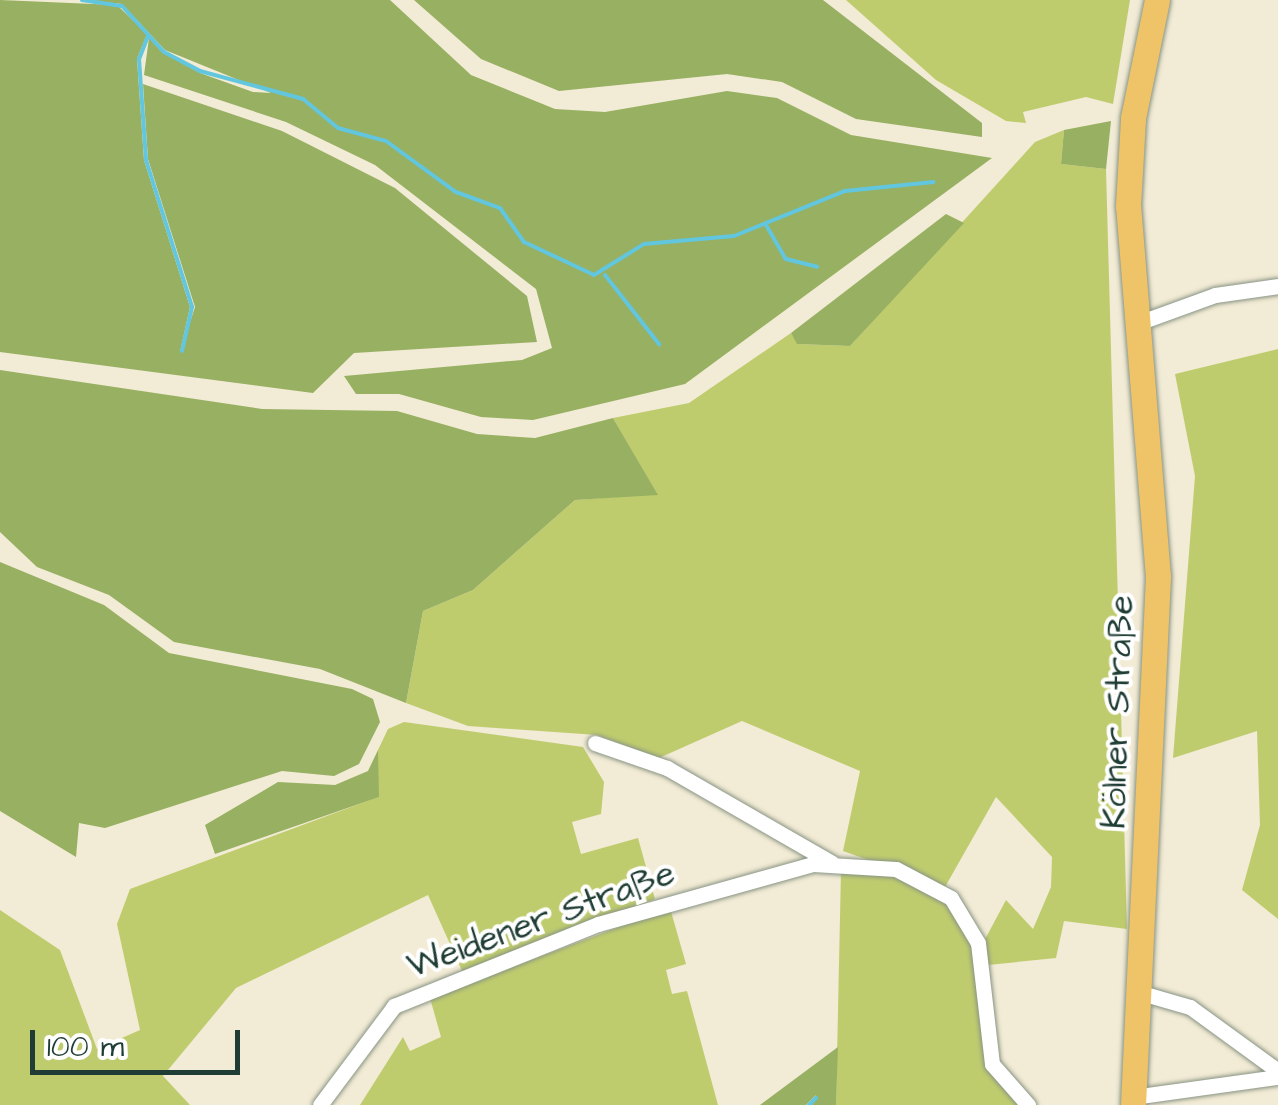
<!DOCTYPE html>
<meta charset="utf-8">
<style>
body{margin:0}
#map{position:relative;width:1278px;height:1105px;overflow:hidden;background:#f2ebd5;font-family:"Architects Daughter",sans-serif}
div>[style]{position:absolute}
.green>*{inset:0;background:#bfcc6e}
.forest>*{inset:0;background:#97b061}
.stream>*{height:4px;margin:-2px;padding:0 2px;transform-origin:2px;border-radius:2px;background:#62c6df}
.roads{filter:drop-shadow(0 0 2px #889484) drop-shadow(0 0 2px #889484)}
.street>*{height:15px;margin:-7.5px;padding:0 7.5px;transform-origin:7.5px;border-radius:7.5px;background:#fff}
.primary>*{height:25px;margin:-12.5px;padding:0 12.5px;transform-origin:12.5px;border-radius:12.5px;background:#efc469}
span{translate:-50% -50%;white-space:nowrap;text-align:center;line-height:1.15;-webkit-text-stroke:8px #fff;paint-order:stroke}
.street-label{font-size:35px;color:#1f3d34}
.scale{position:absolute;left:30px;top:1030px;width:210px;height:45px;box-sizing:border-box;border:5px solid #1f3d34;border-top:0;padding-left:12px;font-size:30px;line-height:35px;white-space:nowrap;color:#1f3d34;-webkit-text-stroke:8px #fff;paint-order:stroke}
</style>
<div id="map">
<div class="green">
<div style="clip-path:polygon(846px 0,1130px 0,1113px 104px,1086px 97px,1023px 112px,1026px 123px,1006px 121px,936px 80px)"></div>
<div style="clip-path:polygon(1064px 130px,1061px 164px,1106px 169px,1127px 929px,1064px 921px,1056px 958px,988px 965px,983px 943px,1006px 900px,1033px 929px,1051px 887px,1052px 857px,996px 797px,945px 887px,843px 851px,860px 771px,742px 721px,659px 758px,597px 735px,468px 726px,406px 703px,423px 611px,473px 590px,575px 500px,657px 494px,613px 418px,689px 403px,791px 333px,798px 344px,850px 346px,1035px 142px)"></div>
<div style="clip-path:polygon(1278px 349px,1278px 919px,1242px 890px,1260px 825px,1257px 731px,1173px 758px,1195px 476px,1175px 374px)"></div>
<div style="clip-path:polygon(404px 722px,583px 747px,604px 782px,601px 814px,572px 822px,581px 854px,638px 838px,655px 899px,463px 973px,428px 895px,236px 988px,163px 1076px,190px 1105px,0 1105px,0 910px,60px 950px,97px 1049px,140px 1030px,117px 924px,130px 889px,378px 797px,378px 750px,388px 729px)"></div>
<div style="clip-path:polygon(841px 870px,896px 875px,947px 901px,973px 943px,987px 1065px,1018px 1105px,836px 1105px)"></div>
<div style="clip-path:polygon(670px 908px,686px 964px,666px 970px,672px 994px,687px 991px,718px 1105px,360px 1105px,403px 1037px,410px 1051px,441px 1037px,430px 998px)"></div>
</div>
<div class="forest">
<div style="clip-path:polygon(0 0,117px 5px,147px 34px,137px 59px,144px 160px,190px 307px,180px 352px,195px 307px,148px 159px,143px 84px,282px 131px,395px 188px,527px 296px,537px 342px,354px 353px,313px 393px,0 352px)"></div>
<div style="clip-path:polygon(85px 0,390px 0,471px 75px,555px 109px,605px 112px,727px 91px,777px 98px,851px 135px,992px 158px,685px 384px,533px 420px,481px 417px,399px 394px,356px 394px,344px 376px,522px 360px,552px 348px,536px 289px,375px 165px,286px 122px,144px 75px,149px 38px,163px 53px,200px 73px,253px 92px,271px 93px,165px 50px,122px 4px)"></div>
<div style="clip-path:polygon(414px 0,823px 0,982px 123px,982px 137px,856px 119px,782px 82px,727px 74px,559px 91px,481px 59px)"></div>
<div style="clip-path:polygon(1111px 121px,1106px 169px,1061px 164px,1064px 130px)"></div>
<div style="clip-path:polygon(946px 214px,964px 223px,850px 346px,797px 344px,791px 333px)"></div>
<div style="clip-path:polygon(0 370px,262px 409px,397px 411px,477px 434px,535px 438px,613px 418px,658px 495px,575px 500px,473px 590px,423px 611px,406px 703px,320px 669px,174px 642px,109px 595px,37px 567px,0 532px)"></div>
<div style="clip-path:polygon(0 562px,104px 605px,169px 653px,352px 689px,373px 699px,380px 722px,359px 764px,334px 776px,282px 771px,105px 828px,79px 823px,76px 857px,0 811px)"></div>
<div style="clip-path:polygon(378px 750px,379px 797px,215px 854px,205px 825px,278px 782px,335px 785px,368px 771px)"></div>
<div style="clip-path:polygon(838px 1047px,836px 1105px,812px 1105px,816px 1095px,806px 1105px,760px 1105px)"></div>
</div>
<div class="stream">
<div style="left:82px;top:0;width:40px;rotate:8.5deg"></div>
<div style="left:122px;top:6px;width:62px;rotate:47.6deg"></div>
<div style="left:164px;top:52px;width:41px;rotate:27.8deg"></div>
<div style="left:200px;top:71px;width:107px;rotate:15.2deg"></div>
<div style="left:303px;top:99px;width:45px;rotate:39.6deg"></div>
<div style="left:338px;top:128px;width:50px;rotate:15.2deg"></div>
<div style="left:386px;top:141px;width:87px;rotate:36.1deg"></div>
<div style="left:456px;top:192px;width:47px;rotate:20deg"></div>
<div style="left:500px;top:208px;width:42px;rotate:54.8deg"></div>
<div style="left:524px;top:242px;width:77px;rotate:25.2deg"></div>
<div style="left:594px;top:275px;width:59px;rotate:-31.8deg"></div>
<div style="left:644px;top:244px;width:90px;rotate:-5.1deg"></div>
<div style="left:734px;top:236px;width:120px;rotate:-22.1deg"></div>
<div style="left:845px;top:191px;width:89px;rotate:-5.8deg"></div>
<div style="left:148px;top:36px;width:25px;rotate:111deg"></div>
<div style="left:139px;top:59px;width:101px;rotate:86deg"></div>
<div style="left:146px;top:160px;width:154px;rotate:72.6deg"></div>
<div style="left:192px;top:307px;width:45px;rotate:102.8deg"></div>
<div style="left:766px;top:225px;width:39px;rotate:60deg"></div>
<div style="left:786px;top:259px;width:32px;rotate:14deg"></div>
<div style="left:605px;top:275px;width:88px;rotate:52deg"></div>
<div style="left:809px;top:1105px;width:10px;rotate:-45deg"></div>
</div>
<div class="roads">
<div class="street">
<div style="left:1138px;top:323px;width:82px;rotate:-20deg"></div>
<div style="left:1215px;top:295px;width:64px;rotate:-8.1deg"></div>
<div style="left:595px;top:743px;width:76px;rotate:19.1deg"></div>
<div style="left:667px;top:768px;width:190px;rotate:29.9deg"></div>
<div style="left:1138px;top:992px;width:54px;rotate:16.1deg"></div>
<div style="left:1190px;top:1007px;width:109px;rotate:36deg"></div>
<div style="left:1133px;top:1097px;width:146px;rotate:-7.9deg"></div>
<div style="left:320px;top:1105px;width:124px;rotate:-53.2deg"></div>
<div style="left:394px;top:1006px;width:220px;rotate:-21.9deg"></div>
<div style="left:598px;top:924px;width:223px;rotate:-15.6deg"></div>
<div style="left:813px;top:864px;width:83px;rotate:3.4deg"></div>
<div style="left:896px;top:869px;width:62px;rotate:27.8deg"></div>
<div style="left:951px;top:898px;width:52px;rotate:59deg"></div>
<div style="left:978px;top:943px;width:122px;rotate:83.4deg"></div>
<div style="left:992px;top:1064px;width:55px;rotate:48.7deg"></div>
</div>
<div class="primary">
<div style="left:1133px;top:1105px;width:529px;rotate:-87.29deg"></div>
<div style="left:1158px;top:577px;width:372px;rotate:-94.6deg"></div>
<div style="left:1128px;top:206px;width:88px;rotate:-86.7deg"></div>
<div style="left:1133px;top:118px;width:120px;rotate:-78.5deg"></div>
</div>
</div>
<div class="street-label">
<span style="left:1118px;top:712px;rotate:-88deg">Kölner Straße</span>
<span style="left:541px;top:920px;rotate:-20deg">Weidener Straße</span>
</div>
<div class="scale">100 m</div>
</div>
